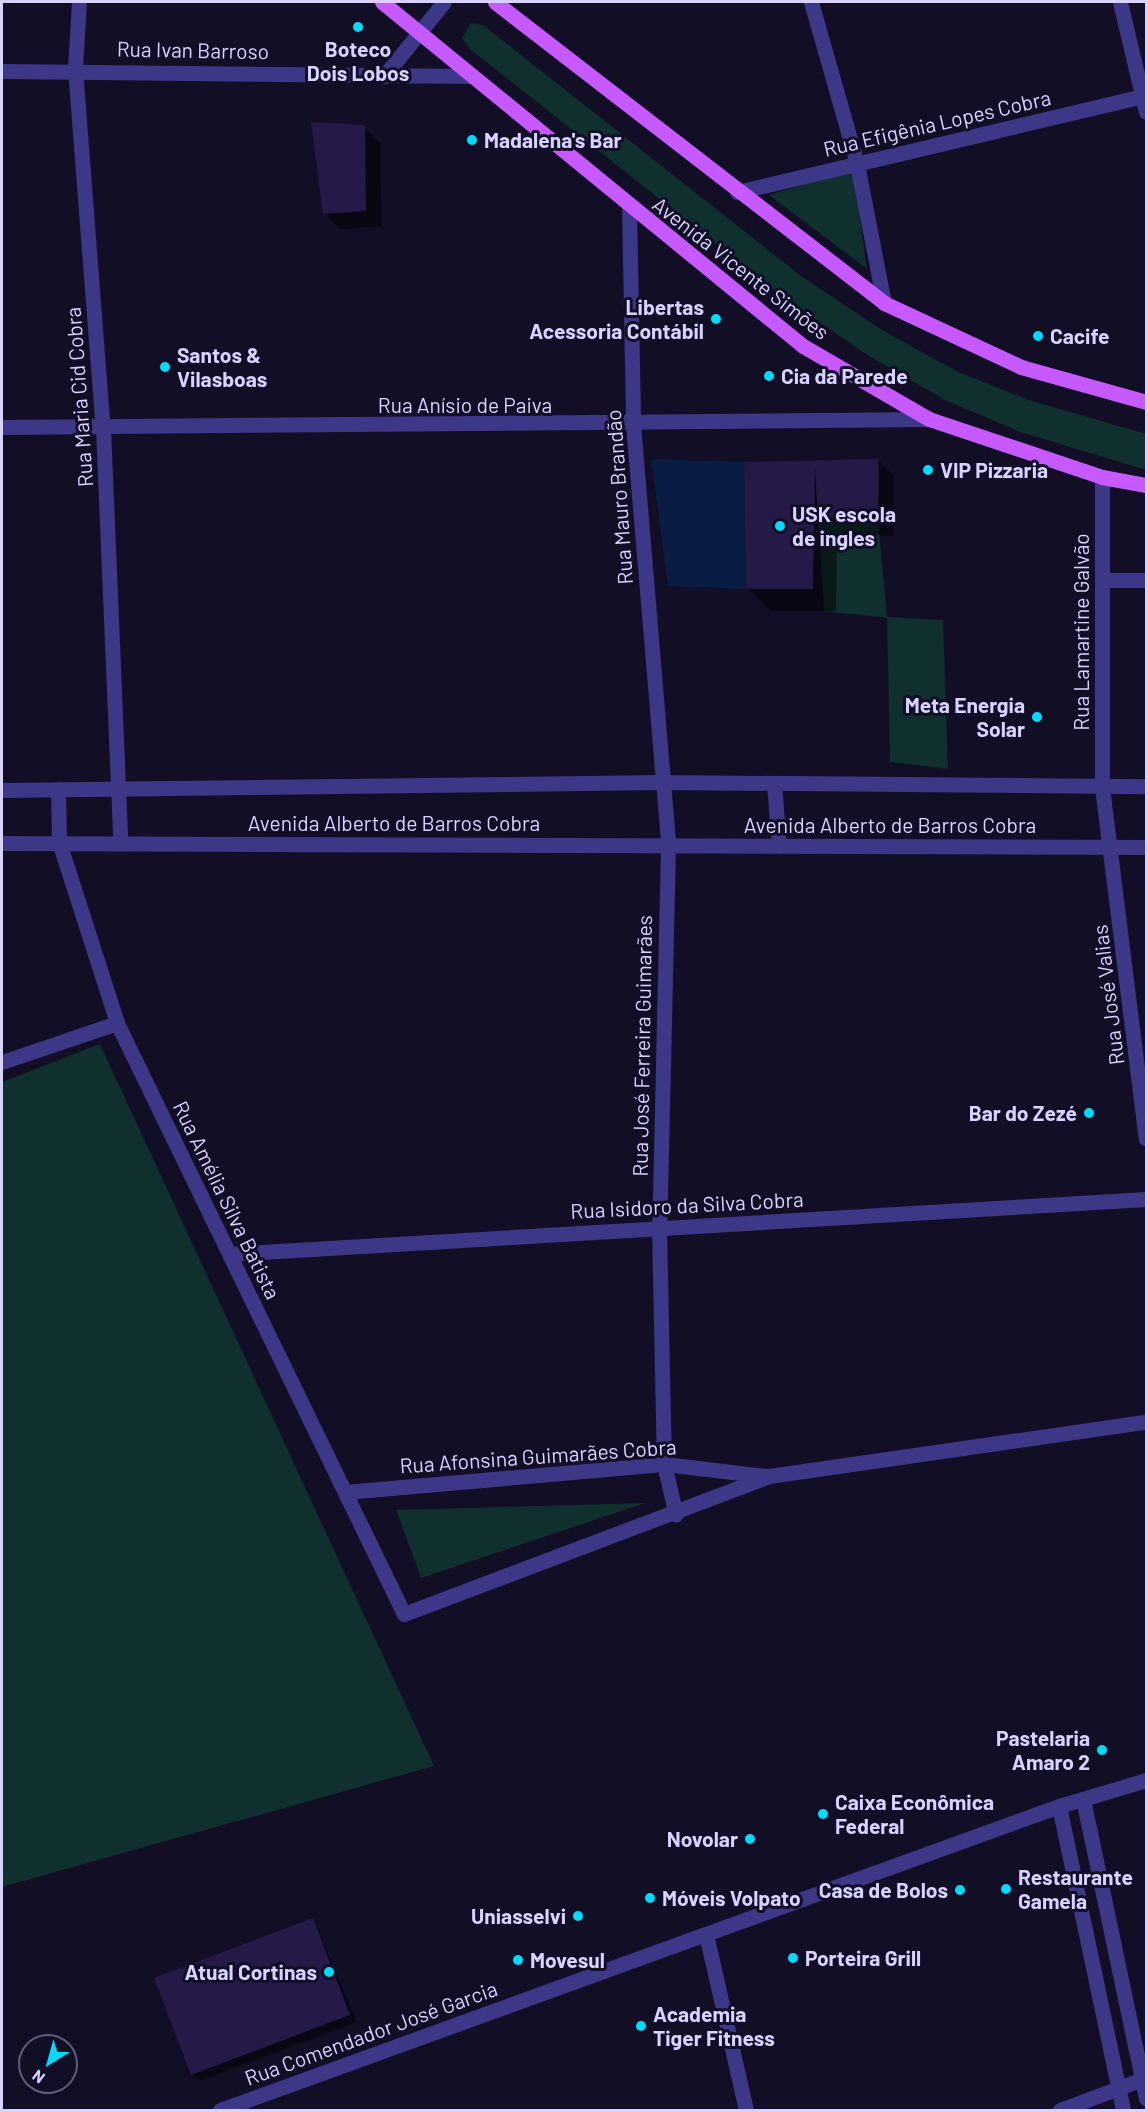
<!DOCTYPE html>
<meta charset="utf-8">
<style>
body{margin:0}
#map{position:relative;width:1148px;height:2112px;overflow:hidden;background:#120e25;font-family:Barlow,sans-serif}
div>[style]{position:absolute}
.green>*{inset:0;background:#102f2f}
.water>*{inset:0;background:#081c44}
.shadow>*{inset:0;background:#0007}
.building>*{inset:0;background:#241947}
.minor>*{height:15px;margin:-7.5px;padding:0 7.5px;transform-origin:7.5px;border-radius:7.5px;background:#3c3786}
.major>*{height:15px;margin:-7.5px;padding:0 7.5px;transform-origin:7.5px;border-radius:7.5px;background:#c659ff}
.dots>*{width:16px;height:16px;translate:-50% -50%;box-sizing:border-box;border:3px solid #120e25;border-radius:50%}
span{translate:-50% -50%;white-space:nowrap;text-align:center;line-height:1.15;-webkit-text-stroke:6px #120e25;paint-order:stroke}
.poi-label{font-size:21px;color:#d8d2ff;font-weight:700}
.left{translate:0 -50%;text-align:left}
.right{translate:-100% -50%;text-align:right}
.street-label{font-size:21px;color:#d8d2ff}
.frame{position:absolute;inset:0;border:3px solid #d8d2ff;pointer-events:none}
.north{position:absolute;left:18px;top:2034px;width:60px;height:60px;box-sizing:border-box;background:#120e25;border:2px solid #615c7c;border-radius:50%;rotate:217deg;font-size:16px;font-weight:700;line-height:24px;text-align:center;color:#d8d2ff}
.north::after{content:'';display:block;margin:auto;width:21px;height:27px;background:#00dbfd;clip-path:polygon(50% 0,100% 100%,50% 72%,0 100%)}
</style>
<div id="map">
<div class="green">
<div style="clip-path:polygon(471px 23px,483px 25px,801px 276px,882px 330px,958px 372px,1029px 400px,1146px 434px,1146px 470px,1018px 431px,945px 400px,869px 356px,787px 300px,470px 49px,462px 38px)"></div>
<div style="clip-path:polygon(853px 170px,867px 269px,769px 195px)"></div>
<div style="clip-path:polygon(818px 517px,878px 521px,887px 617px,943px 620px,948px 769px,890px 762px,887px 618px,824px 611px)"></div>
<div style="clip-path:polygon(100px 1044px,434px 1766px,2px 1887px,2px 1082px)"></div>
<div style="clip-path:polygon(645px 1503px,421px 1578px,396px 1510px)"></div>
</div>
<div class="water">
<div style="clip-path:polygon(651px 459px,744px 462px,746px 589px,668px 586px)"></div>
</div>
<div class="shadow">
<div style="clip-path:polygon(364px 127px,380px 143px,382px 226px,340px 229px,325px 213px)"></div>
<div style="clip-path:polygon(878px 460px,894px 476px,894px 536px,837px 532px,836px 611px,771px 611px,748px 588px,745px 464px)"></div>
<div style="clip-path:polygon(313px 1919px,357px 2022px,200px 2081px,192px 2074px)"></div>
</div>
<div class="building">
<div style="clip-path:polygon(311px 122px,365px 125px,366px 211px,323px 214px)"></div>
<div style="clip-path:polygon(879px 459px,878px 521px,818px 517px,815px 468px,813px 589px,746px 589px,744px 462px)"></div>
<div style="clip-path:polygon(313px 1918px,350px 2015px,191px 2075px,154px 1978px)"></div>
</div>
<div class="minor">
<div style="left:79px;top:2px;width:66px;rotate:93.5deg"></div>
<div style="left:75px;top:68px;width:361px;rotate:85.6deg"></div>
<div style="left:103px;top:428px;width:414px;rotate:87.6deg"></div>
<div style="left:811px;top:2px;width:168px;rotate:74.1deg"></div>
<div style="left:857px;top:164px;width:142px;rotate:79deg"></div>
<div style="left:1120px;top:2px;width:113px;rotate:76.7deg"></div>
<div style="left:2px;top:71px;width:467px;rotate:0.6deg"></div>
<div style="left:384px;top:76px;width:95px;rotate:-51deg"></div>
<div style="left:737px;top:192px;width:420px;rotate:-13.3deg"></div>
<div style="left:629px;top:208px;width:216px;rotate:88.9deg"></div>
<div style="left:633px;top:424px;width:422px;rotate:85.2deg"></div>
<div style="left:668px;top:845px;width:382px;rotate:91.3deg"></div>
<div style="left:659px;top:1227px;width:237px;rotate:88.8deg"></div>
<div style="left:664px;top:1464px;width:52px;rotate:76.8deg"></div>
<div style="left:2px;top:427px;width:927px;rotate:-0.49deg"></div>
<div style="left:1102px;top:477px;width:310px;rotate:90deg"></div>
<div style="left:1102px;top:787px;width:354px;rotate:82.9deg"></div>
<div style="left:1103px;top:580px;width:43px"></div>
<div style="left:774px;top:783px;width:63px;rotate:85.5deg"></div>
<div style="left:58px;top:789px;width:53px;rotate:88.9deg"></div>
<div style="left:59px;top:842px;width:190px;rotate:72.2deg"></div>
<div style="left:117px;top:1023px;width:657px;rotate:64.1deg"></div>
<div style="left:404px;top:1614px;width:390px;rotate:-20.7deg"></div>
<div style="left:769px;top:1476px;width:381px;rotate:-8.2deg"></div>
<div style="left:2px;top:790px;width:660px;rotate:-0.69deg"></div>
<div style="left:662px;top:782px;width:484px;rotate:0.5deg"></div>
<div style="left:2px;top:843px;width:1144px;rotate:0.2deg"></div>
<div style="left:2px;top:1062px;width:121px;rotate:-18.7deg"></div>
<div style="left:229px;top:1254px;width:919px;rotate:-3.43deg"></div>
<div style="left:345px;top:1492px;width:320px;rotate:-5deg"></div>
<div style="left:664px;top:1464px;width:103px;rotate:6.7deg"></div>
<div style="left:1083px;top:1799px;width:306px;rotate:78.1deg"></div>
<div style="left:1059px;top:1806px;width:311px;rotate:78.1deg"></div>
<div style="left:706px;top:1934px;width:180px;rotate:77.2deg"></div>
<div style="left:220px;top:2110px;width:892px;rotate:-19.92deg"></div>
<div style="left:1059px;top:1806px;width:91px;rotate:-16.6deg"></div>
<div style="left:1060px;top:2110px;width:89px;rotate:-20.5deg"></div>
</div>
<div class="major">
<div style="left:382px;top:2px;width:544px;rotate:39.25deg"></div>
<div style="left:803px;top:346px;width:146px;rotate:30.1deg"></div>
<div style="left:929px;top:419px;width:182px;rotate:18.5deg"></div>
<div style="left:1102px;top:477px;width:45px;rotate:10.3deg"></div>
<div style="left:495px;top:2px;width:492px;rotate:37.7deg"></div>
<div style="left:884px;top:303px;width:151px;rotate:25deg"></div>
<div style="left:1021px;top:367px;width:130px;rotate:15.6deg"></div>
</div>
<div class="dots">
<div style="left:358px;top:27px;background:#00dbfd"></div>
<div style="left:472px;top:140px;background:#00dbfd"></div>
<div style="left:716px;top:319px;background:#00dbfd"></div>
<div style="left:1038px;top:336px;background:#00dbfd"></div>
<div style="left:165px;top:367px;background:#00dbfd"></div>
<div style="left:769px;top:376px;background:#00dbfd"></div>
<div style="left:928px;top:470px;background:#00dbfd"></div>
<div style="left:780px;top:526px;background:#00dbfd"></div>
<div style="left:1037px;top:717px;background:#00dbfd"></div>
<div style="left:1089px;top:1113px;background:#00dbfd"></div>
<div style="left:1102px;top:1750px;background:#00dbfd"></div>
<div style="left:823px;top:1814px;background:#00dbfd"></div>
<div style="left:750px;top:1839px;background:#00dbfd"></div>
<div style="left:1006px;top:1889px;background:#00dbfd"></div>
<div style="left:960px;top:1890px;background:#00dbfd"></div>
<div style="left:650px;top:1898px;background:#00dbfd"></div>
<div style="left:578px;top:1916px;background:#00dbfd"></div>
<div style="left:793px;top:1958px;background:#00dbfd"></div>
<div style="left:518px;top:1960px;background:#00dbfd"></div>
<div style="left:329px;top:1972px;background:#00dbfd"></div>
<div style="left:641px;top:2026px;background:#00dbfd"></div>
</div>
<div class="poi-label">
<span style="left:358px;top:61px">Boteco<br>Dois Lobos</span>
<span class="left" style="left:484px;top:140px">Madalena's Bar</span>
<span class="right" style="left:704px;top:319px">Libertas<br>Acessoria Contábil</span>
<span class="left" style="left:1050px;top:336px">Cacife</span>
<span class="left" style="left:177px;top:367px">Santos &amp;<br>Vilasboas</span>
<span class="left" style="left:781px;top:376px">Cia da Parede</span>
<span class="left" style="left:940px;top:470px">VIP Pizzaria</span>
<span class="left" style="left:792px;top:526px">USK escola<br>de ingles</span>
<span class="right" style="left:1025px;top:717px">Meta Energia<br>Solar</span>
<span class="right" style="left:1077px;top:1113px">Bar do Zezé</span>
<span class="right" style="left:1090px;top:1750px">Pastelaria<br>Amaro 2</span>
<span class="left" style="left:835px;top:1814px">Caixa Econômica<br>Federal</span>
<span class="right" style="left:738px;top:1839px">Novolar</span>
<span class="left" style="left:1018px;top:1889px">Restaurante<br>Gamela</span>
<span class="right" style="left:948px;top:1890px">Casa de Bolos</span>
<span class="left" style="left:662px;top:1898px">Móveis Volpato</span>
<span class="right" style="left:566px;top:1916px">Uniasselvi</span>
<span class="left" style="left:805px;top:1958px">Porteira Grill</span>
<span class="left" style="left:530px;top:1960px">Movesul</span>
<span class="right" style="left:317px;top:1972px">Atual Cortinas</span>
<span class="left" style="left:653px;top:2026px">Academia<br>Tiger Fitness</span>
</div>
<div class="street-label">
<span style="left:193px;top:50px;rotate:1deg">Rua Ivan Barroso</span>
<span style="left:937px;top:123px;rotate:-13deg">Rua Efigênia Lopes Cobra</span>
<span style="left:741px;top:268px;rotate:38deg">Avenida Vicente Simões</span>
<span style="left:79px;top:397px;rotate:-94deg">Rua Maria Cid Cobra</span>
<span style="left:465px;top:405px">Rua Anísio de Paiva</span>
<span style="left:619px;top:497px;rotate:-94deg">Rua Mauro Brandão</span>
<span style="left:1081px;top:632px;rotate:-90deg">Rua Lamartine Galvão</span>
<span style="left:394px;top:823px">Avenida Alberto de Barros Cobra</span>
<span style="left:890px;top:825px">Avenida Alberto de Barros Cobra</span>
<span style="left:1108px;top:995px;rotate:-97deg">Rua José Valias</span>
<span style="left:642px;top:1046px;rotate:-89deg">Rua José Ferreira Guimarães</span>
<span style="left:227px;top:1200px;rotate:64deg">Rua Amélia Silva Batista</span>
<span style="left:687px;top:1205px;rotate:-3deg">Rua Isidoro da Silva Cobra</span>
<span style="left:538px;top:1456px;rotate:-4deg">Rua Afonsina Guimarães Cobra</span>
<span style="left:371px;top:2033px;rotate:-20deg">Rua Comendador José Garcia</span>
</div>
<div class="frame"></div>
<div class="north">N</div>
</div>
